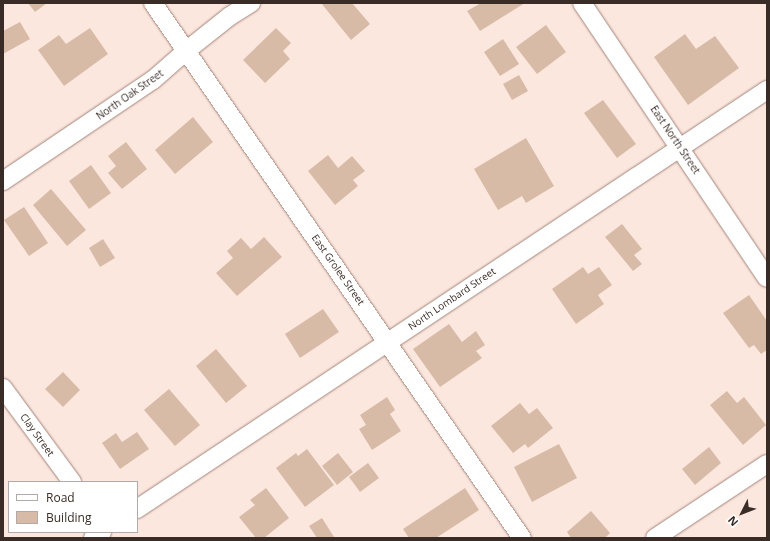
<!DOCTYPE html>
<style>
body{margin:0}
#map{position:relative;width:770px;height:541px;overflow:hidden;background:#fce7df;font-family:"Open Sans",sans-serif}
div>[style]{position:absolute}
.building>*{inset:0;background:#d7bba6}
.roads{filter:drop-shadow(0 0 1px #a48478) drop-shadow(0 0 1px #a48478)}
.minor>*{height:18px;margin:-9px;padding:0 9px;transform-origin:9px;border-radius:9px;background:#fff}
span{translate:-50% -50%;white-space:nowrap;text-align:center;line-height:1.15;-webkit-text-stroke:4px #fff;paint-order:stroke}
.street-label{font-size:10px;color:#392c26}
.frame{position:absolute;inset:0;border:4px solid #392c26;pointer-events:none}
.legend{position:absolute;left:8px;top:481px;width:130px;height:52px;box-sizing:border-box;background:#fff;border:1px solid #b0aba8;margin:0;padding:5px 7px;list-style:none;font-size:12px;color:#392c26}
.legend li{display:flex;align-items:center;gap:8px;height:20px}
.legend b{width:20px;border:1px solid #b0aba8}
.north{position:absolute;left:722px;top:493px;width:40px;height:40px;-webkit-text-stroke:3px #fff;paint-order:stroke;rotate:228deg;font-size:11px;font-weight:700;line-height:16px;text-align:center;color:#392c26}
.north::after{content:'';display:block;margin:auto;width:14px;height:18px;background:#392c26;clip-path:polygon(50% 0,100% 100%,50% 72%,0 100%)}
</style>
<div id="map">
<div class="building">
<div style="clip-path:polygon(28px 3px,47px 3px,35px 12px)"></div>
<div style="clip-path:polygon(321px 3px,352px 3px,370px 24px,351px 40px)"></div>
<div style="clip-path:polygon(481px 3px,525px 3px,480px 31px,467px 11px)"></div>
<div style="clip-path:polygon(20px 22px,30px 39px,3px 54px,3px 31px)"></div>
<div style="clip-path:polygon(546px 25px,566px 52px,537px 74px,516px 47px)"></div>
<div style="clip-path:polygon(90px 28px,108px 54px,64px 86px,38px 50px,59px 35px,66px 44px)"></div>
<div style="clip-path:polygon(276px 28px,291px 43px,283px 51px,290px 59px,265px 83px,243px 60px)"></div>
<div style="clip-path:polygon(685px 34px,696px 49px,715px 36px,739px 68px,688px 105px,654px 57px)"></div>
<div style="clip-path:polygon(503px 39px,519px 64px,500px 76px,484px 52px)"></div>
<div style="clip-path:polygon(519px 75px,528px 91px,512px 100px,503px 84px)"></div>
<div style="clip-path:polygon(603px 100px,636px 144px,617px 158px,584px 113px)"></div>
<div style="clip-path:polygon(193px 117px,213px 142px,175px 174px,155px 150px)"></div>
<div style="clip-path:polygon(526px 138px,554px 186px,526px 203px,522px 196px,498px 210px,474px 169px)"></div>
<div style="clip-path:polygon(126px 142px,147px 169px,122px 189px,108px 173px,116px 166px,108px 156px)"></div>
<div style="clip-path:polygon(328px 155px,338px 168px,352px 156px,365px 171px,353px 180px,358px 186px,335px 205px,308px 171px)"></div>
<div style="clip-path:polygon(91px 165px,111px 193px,89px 209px,69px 181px)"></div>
<div style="clip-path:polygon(51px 189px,86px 230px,67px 246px,33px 205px)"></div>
<div style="clip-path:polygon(24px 207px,48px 243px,29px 256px,4px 220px)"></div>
<div style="clip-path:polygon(622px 224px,642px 249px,634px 255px,642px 264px,633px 271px,605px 237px)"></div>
<div style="clip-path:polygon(264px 237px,282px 257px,237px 296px,216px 273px,233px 258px,227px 251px,241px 238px,251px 249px)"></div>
<div style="clip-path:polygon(103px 239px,115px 258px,100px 267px,89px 248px)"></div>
<div style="clip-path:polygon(583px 267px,588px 274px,599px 267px,612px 285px,598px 295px,604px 304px,576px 324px,552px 289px)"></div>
<div style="clip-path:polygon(749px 295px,767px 321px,767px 350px,761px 354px,754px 345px,749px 348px,723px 313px)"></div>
<div style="clip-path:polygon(323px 309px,339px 332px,300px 358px,285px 334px)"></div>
<div style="clip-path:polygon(449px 324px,462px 342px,476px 331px,485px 345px,476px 351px,482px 358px,440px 387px,413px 349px)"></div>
<div style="clip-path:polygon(216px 349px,247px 386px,226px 403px,196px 366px)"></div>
<div style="clip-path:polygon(63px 372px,80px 390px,63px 407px,45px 389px)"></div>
<div style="clip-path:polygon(169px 389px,200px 425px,175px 446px,144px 410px)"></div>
<div style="clip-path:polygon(727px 391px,737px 403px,744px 397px,766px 425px,743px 445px,710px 405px)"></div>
<div style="clip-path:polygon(387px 397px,395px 410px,390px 414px,401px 431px,372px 450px,359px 429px,366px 425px,360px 415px)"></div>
<div style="clip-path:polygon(520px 403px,529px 414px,537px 408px,553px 428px,528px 448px,525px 444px,513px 453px,491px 426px)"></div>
<div style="clip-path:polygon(137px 432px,149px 449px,120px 469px,102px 443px,116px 433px,122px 442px)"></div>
<div style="clip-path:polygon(559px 444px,577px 478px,532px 502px,514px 467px)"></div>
<div style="clip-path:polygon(709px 447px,721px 463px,695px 485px,682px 469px)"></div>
<div style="clip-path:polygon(307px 449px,334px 485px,305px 507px,276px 468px,296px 453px,298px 456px)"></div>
<div style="clip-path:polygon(338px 453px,353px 472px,337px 485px,322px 466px)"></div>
<div style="clip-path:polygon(368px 463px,379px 478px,360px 492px,349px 477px)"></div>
<div style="clip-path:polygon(266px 488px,289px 518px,264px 538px,256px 538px,239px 517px,255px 505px,250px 500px)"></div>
<div style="clip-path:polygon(465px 488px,479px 510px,436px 538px,409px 538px,403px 529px)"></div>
<div style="clip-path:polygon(591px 511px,610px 533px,605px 538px,571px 538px,567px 532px)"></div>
<div style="clip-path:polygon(322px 518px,334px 537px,332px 538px,317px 538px,309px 526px)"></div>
</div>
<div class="roads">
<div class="minor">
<div style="left:153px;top:3px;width:650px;rotate:55.41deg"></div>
<div style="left:582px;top:3px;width:331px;rotate:56.1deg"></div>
<div style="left:3px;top:181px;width:181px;rotate:-34deg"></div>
<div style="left:153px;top:80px;width:44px;rotate:-41.3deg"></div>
<div style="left:186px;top:51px;width:56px;rotate:-38.5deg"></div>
<div style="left:230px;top:16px;width:25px;rotate:-32deg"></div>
<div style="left:3px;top:388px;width:117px;rotate:53.7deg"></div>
<div style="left:137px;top:509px;width:757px;rotate:-33.63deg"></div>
<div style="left:93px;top:538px;width:11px;rotate:-34deg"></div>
<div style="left:655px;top:538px;width:134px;rotate:-33.5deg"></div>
</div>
</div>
<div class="street-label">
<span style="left:130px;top:95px;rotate:-35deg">North Oak Street</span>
<span style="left:675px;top:140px;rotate:56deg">East North Street</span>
<span style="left:338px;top:270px;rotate:55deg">East Grolee Street</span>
<span style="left:452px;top:299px;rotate:-34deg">North Lombard Street</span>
<span style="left:37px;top:435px;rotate:54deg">Clay Street</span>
</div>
<div class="frame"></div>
<ul class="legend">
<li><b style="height:5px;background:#fff"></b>Road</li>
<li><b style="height:11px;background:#d7bba6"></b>Building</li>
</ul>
<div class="north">N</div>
</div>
